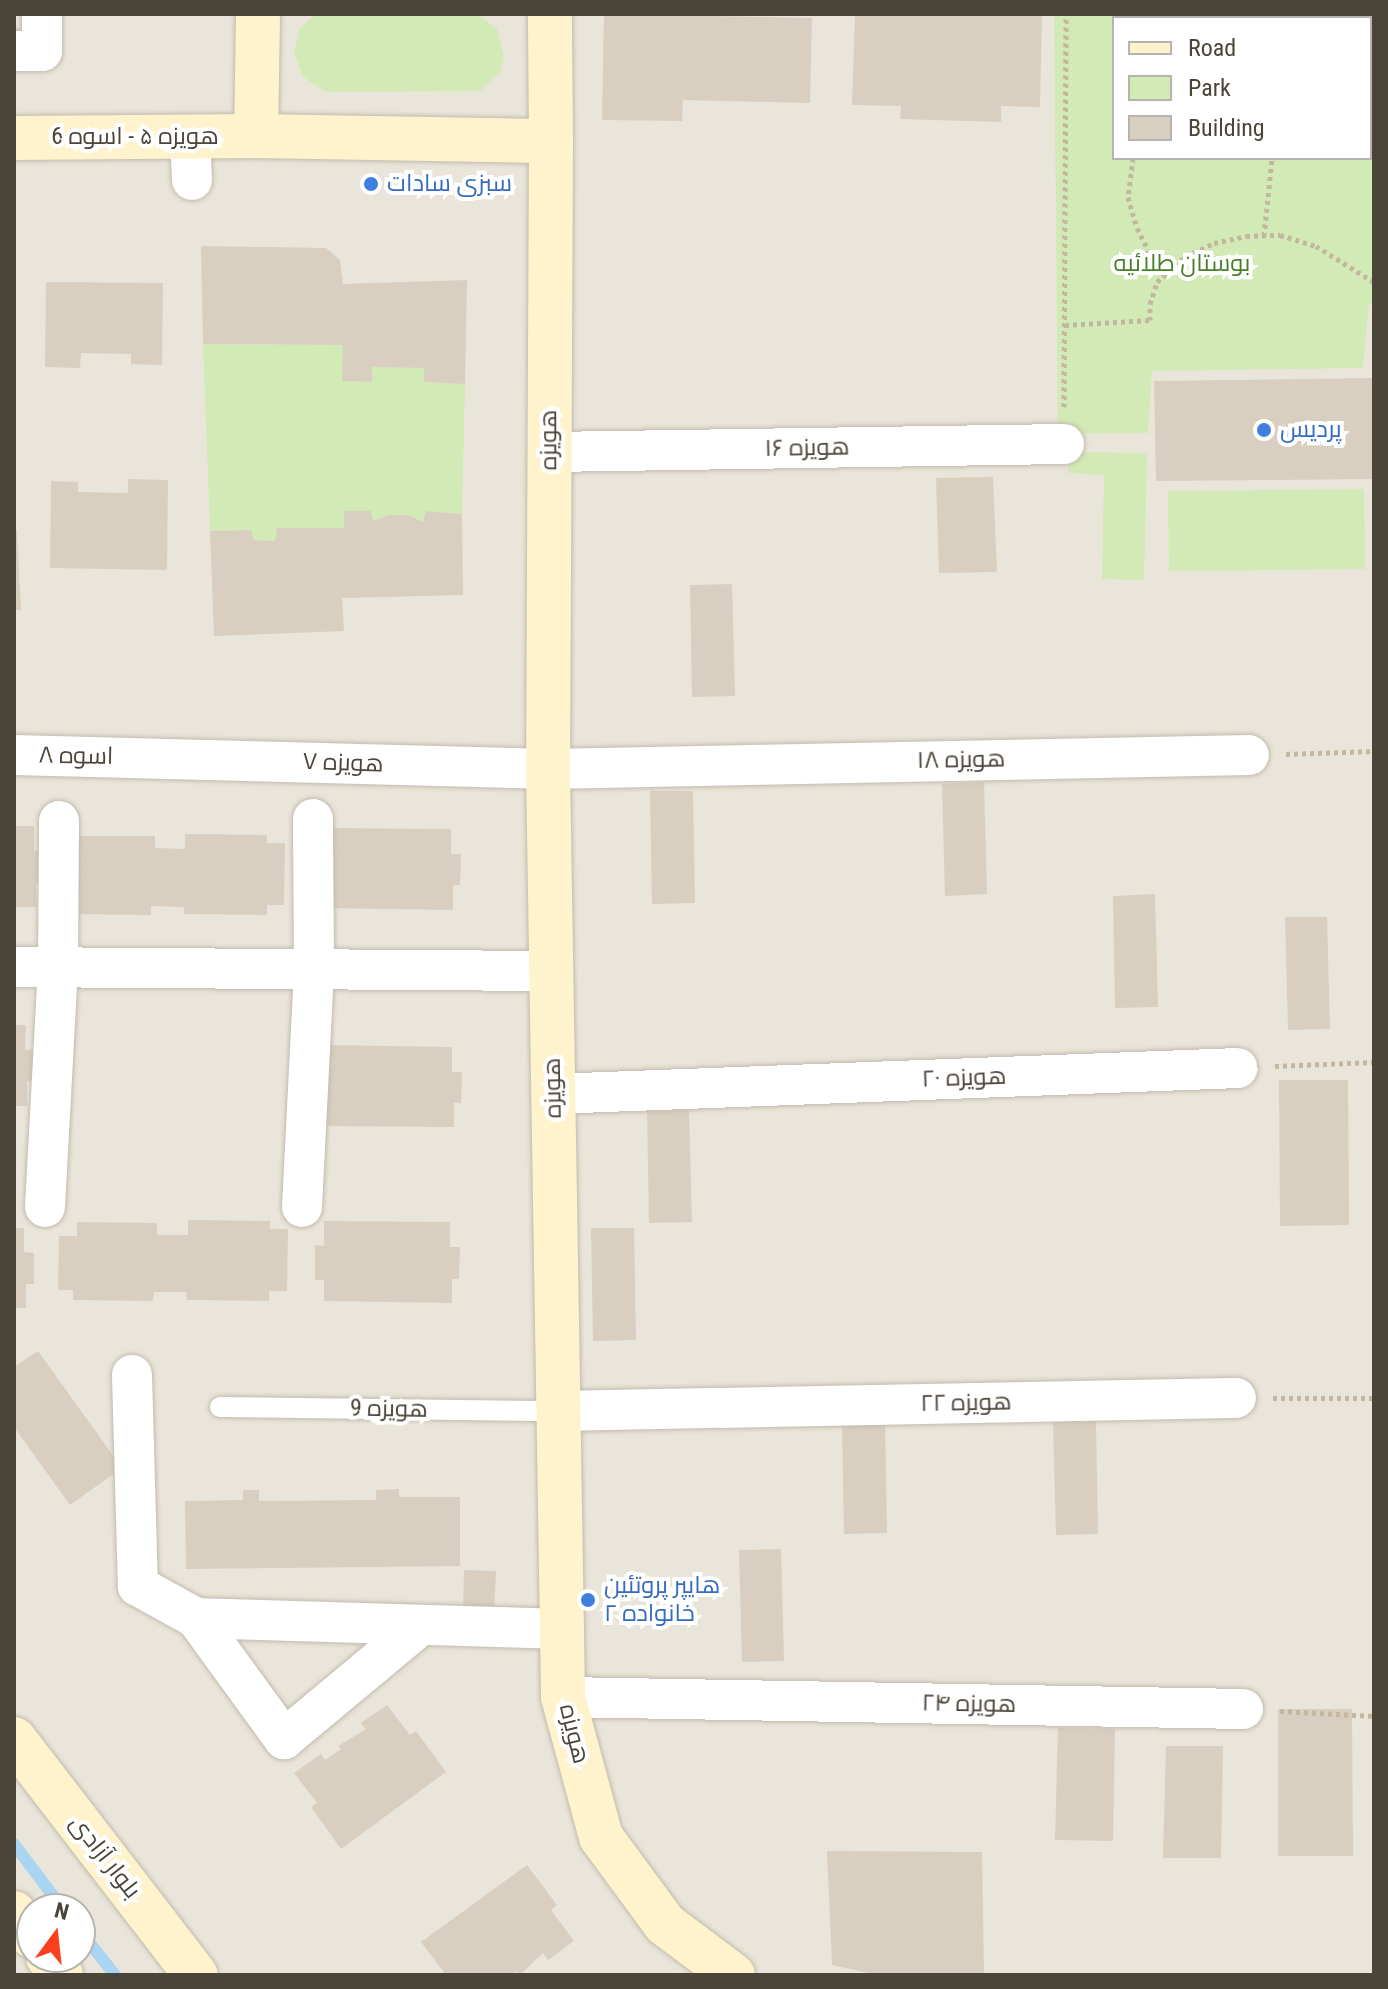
<!DOCTYPE html>
<meta charset="utf-8">
<style>
body{margin:0}
#map{position:relative;width:1388px;height:1989px;overflow:hidden;background:#f6f3ec;font-family:"Roboto Condensed",Cairo,sans-serif}
div>[style]{position:absolute}
.residential>*{inset:0;background:#eae5da}
.green>*{inset:0;background:#d2eab5}
.stream>*{height:12px;margin:-6px;padding:0 6px;transform-origin:6px;border-radius:6px;background:#a9d4f2}
.building>*{inset:0;background:#d8cfc1}
.path>*{height:5px;margin-top:-2.5px;transform-origin:0;background:repeating-linear-gradient(90deg,#c4b79f 0 4px,transparent 0 8px)}
.roads{filter:drop-shadow(0 0 2px #c2bbae) drop-shadow(0 0 2px #c2bbae)}
.lane>*{height:20px;margin:-10px;padding:0 10px;transform-origin:10px;border-radius:10px;background:#fff}
.street>*{height:40px;margin:-20px;padding:0 20px;transform-origin:20px;border-radius:20px;background:#fff}
.secondary>*{height:44px;margin:-22px;padding:0 22px;transform-origin:22px;border-radius:22px;background:#fff3cd}
.dots>*{width:22px;height:22px;translate:-50% -50%;box-sizing:border-box;border:4px solid #fff;border-radius:50%}
span{translate:-50% -50%;white-space:nowrap;text-align:center;line-height:1.15;-webkit-text-stroke:8px #fff;paint-order:stroke}
.street-label{font-size:24px;color:#4b4439}
.shop-label{font-size:24px;color:#366cbe}
.left{translate:0 -50%;text-align:left}
.park-label{font-size:24px;color:#4a7f2a}
.frame{position:absolute;inset:0;border:16px solid #4b4439;pointer-events:none}
.legend{position:absolute;left:1112px;top:16px;width:260px;height:144px;box-sizing:border-box;background:#fff;border:2px solid #b7b4b0;margin:0;padding:10px 14px;list-style:none;font-size:24px;color:#4b4439}
.legend li{display:flex;align-items:center;gap:16px;height:40px}
.legend b{width:40px;border:2px solid #b7b4b0}
.north{position:absolute;left:16px;top:1893px;width:80px;height:80px;box-sizing:border-box;background:#fff;border:2px solid #b7b4b0;border-radius:50%;rotate:15deg;font-size:22px;font-weight:700;line-height:32px;text-align:center;color:#4b4439}
.north::after{content:'';display:block;margin:auto;width:28px;height:36px;background:#fc3f1d;clip-path:polygon(50% 0,100% 100%,50% 72%,0 100%)}
</style>
<div id="map">
<div class="residential">
<div style="clip-path:polygon(evenodd,14px 14px,1374px 14px,1374px 1975px,14px 1975px,14px 14px,1114px 18px,1370px 18px,1370px 158px,1114px 158px,1114px 18px,14px 14px,32px 1909px,80px 1909px,80px 1957px,32px 1957px,32px 1909px)"></div>
</div>
<div class="green">
<div style="clip-path:polygon(316px 14px,478px 14px,497px 29px,504px 57px,501px 71px,480px 91px,326px 92px,303px 77px,294px 53px,300px 28px)"></div>
<div style="clip-path:polygon(evenodd,1054px 14px,1374px 14px,1374px 303px,1369px 303px,1363px 368px,1152px 371px,1148px 433px,1058px 434px,1054px 14px,1114px 18px,1370px 18px,1370px 158px,1114px 158px,1114px 18px)"></div>
<div style="clip-path:polygon(203px 344px,343px 345px,343px 381px,371px 382px,372px 367px,424px 368px,425px 382px,465px 384px,462px 514px,426px 511px,423px 522px,409px 515px,389px 515px,373px 521px,370px 511px,345px 511px,344px 528px,278px 528px,275px 541px,254px 540px,251px 530px,210px 531px)"></div>
<div style="clip-path:polygon(1069px 452px,1147px 453px,1144px 580px,1102px 579px,1104px 475px,1068px 473px)"></div>
<div style="clip-path:polygon(1364px 489px,1365px 569px,1169px 571px,1168px 491px)"></div>
</div>
<div class="stream">
<div style="left:14px;top:1844px;width:81px;rotate:53deg"></div>
<div style="left:80px;top:1931px;width:56px;rotate:51.5deg"></div>
</div>
<div class="building">
<div style="clip-path:polygon(604px 14px,812px 18px,810px 103px,683px 100px,682px 121px,602px 120px)"></div>
<div style="clip-path:polygon(855px 14px,1042px 14px,1040px 107px,1001px 106px,1001px 122px,900px 119px,901px 106px,852px 105px)"></div>
<div style="clip-path:polygon(201px 246px,326px 248px,340px 260px,343px 284px,467px 280px,465px 384px,424px 382px,424px 368px,372px 367px,372px 382px,342px 381px,343px 345px,203px 344px)"></div>
<div style="clip-path:polygon(46px 282px,163px 283px,162px 365px,131px 364px,131px 354px,81px 353px,80px 368px,45px 367px)"></div>
<div style="clip-path:polygon(1374px 378px,1374px 479px,1156px 481px,1154px 381px)"></div>
<div style="clip-path:polygon(993px 477px,997px 572px,939px 573px,936px 478px)"></div>
<div style="clip-path:polygon(128px 479px,168px 480px,167px 570px,50px 568px,51px 481px,78px 482px,78px 492px,128px 493px)"></div>
<div style="clip-path:polygon(344px 511px,371px 511px,373px 521px,389px 515px,409px 515px,423px 522px,426px 511px,462px 514px,463px 595px,342px 598px,344px 631px,214px 636px,210px 531px,251px 530px,254px 540px,275px 541px,277px 528px,344px 528px)"></div>
<div style="clip-path:polygon(14px 530px,17px 530px,21px 610px,14px 610px)"></div>
<div style="clip-path:polygon(732px 584px,735px 696px,692px 697px,690px 585px)"></div>
<div style="clip-path:polygon(984px 782px,987px 894px,945px 896px,942px 784px)"></div>
<div style="clip-path:polygon(650px 791px,693px 791px,695px 903px,652px 904px)"></div>
<div style="clip-path:polygon(14px 826px,34px 826px,34px 851px,44px 851px,43px 883px,36px 883px,36px 907px,14px 907px)"></div>
<div style="clip-path:polygon(325px 828px,451px 829px,451px 854px,461px 854px,460px 885px,453px 885px,453px 910px,324px 908px)"></div>
<div style="clip-path:polygon(185px 834px,267px 835px,267px 843px,285px 843px,284px 905px,267px 905px,267px 915px,184px 914px,184px 907px,151px 906px,151px 915px,70px 914px,75px 836px,155px 836px,155px 848px,185px 849px)"></div>
<div style="clip-path:polygon(1155px 894px,1158px 1007px,1115px 1008px,1113px 896px)"></div>
<div style="clip-path:polygon(1285px 917px,1327px 917px,1330px 1029px,1288px 1030px)"></div>
<div style="clip-path:polygon(14px 1025px,26px 1025px,25px 1050px,35px 1050px,35px 1081px,27px 1081px,27px 1106px,14px 1106px)"></div>
<div style="clip-path:polygon(326px 1045px,452px 1047px,452px 1072px,462px 1072px,461px 1103px,454px 1103px,454px 1127px,325px 1126px)"></div>
<div style="clip-path:polygon(1279px 1080px,1348px 1080px,1349px 1225px,1280px 1226px)"></div>
<div style="clip-path:polygon(689px 1110px,692px 1222px,649px 1223px,647px 1111px)"></div>
<div style="clip-path:polygon(188px 1220px,270px 1221px,270px 1229px,288px 1229px,287px 1291px,269px 1291px,269px 1301px,187px 1300px,186px 1292px,154px 1292px,153px 1301px,73px 1300px,73px 1290px,58px 1290px,59px 1236px,77px 1236px,77px 1222px,157px 1223px,157px 1235px,188px 1235px)"></div>
<div style="clip-path:polygon(324px 1221px,450px 1222px,450px 1247px,460px 1247px,459px 1279px,452px 1279px,452px 1303px,324px 1301px,324px 1280px,315px 1280px,315px 1245px,324px 1246px)"></div>
<div style="clip-path:polygon(14px 1228px,24px 1228px,24px 1252px,34px 1253px,34px 1284px,26px 1284px,26px 1308px,14px 1308px)"></div>
<div style="clip-path:polygon(591px 1228px,634px 1228px,636px 1340px,593px 1341px)"></div>
<div style="clip-path:polygon(38px 1351px,122px 1468px,70px 1505px,14px 1427px,14px 1367px)"></div>
<div style="clip-path:polygon(885px 1421px,887px 1533px,844px 1534px,842px 1422px)"></div>
<div style="clip-path:polygon(1096px 1421px,1098px 1534px,1056px 1535px,1053px 1422px)"></div>
<div style="clip-path:polygon(399px 1489px,399px 1497px,460px 1497px,460px 1566px,186px 1569px,185px 1501px,243px 1500px,243px 1490px,259px 1490px,259px 1501px,376px 1500px,376px 1490px)"></div>
<div style="clip-path:polygon(781px 1549px,784px 1661px,742px 1662px,739px 1550px)"></div>
<div style="clip-path:polygon(464px 1570px,496px 1571px,494px 1611px,463px 1610px)"></div>
<div style="clip-path:polygon(387px 1705px,410px 1735px,416px 1731px,446px 1772px,341px 1849px,311px 1807px,317px 1803px,294px 1773px,321px 1754px,325px 1760px,341px 1749px,338px 1746px,366px 1729px,361px 1723px)"></div>
<div style="clip-path:polygon(1278px 1709px,1352px 1709px,1353px 1856px,1278px 1856px)"></div>
<div style="clip-path:polygon(1058px 1728px,1115px 1729px,1113px 1841px,1055px 1840px)"></div>
<div style="clip-path:polygon(1166px 1746px,1223px 1746px,1221px 1858px,1163px 1858px)"></div>
<div style="clip-path:polygon(827px 1851px,982px 1852px,984px 1975px,877px 1975px,832px 1965px)"></div>
<div style="clip-path:polygon(527px 1865px,557px 1905px,551px 1910px,574px 1941px,548px 1960px,543px 1953px,520px 1975px,517px 1971px,512px 1975px,446px 1975px,421px 1942px)"></div>
</div>
<div class="path">
<div style="left:1145px;top:14px;width:4px;rotate:63deg"></div>
<div style="left:1370px;top:26px;width:6px;rotate:-51deg"></div>
<div style="left:1370px;top:96px;width:9px;rotate:63deg"></div>
<div style="left:1133px;top:158px;width:39px;rotate:97deg"></div>
<div style="left:1128px;top:197px;width:32px;rotate:74deg"></div>
<div style="left:1137px;top:228px;width:30px;rotate:63deg"></div>
<div style="left:1151px;top:255px;width:24px;rotate:42deg"></div>
<div style="left:1264px;top:236px;width:78px;rotate:-84.1deg"></div>
<div style="left:1065px;top:325px;width:85px;rotate:-3.4deg"></div>
<div style="left:1150px;top:320px;width:16px;rotate:-90deg"></div>
<div style="left:1150px;top:304px;width:23px;rotate:-72deg"></div>
<div style="left:1157px;top:282px;width:39px;rotate:-42deg"></div>
<div style="left:1186px;top:256px;width:31px;rotate:-25deg"></div>
<div style="left:1214px;top:243px;width:33px;rotate:-12deg"></div>
<div style="left:1246px;top:236px;width:34px;rotate:-2deg"></div>
<div style="left:1280px;top:235px;width:38px;rotate:17deg"></div>
<div style="left:1316px;top:246px;width:68px;rotate:31.8deg"></div>
<div style="left:1064px;top:407px;width:393px;rotate:-89.7deg"></div>
<div style="left:1286px;top:754px;width:88px;rotate:-2deg"></div>
<div style="left:1275px;top:1066px;width:99px;rotate:-2.3deg"></div>
<div style="left:1273px;top:1398px;width:101px"></div>
<div style="left:1280px;top:1711px;width:94px;rotate:3deg"></div>
</div>
<div class="roads">
<div class="lane">
<div style="left:220px;top:1407px;width:338px;rotate:0.7deg"></div>
</div>
<div class="street">
<div style="left:14px;top:51px;width:28px"></div>
<div style="left:42px;top:51px;width:37px;rotate:-90deg"></div>
<div style="left:190px;top:137px;width:43px;rotate:87.3deg"></div>
<div style="left:549px;top:452px;width:515px;rotate:-0.89deg"></div>
<div style="left:14px;top:755px;width:534px;rotate:1.5deg"></div>
<div style="left:548px;top:769px;width:701px;rotate:-1.14deg"></div>
<div style="left:14px;top:967px;width:537px;rotate:0.43deg"></div>
<div style="left:553px;top:1094px;width:685px;rotate:-2.17deg"></div>
<div style="left:45px;top:1207px;width:240px;rotate:-86.9deg"></div>
<div style="left:58px;top:967px;width:146px;rotate:-89.6deg"></div>
<div style="left:302px;top:1207px;width:238px;rotate:-87.1deg"></div>
<div style="left:314px;top:969px;width:150px;rotate:-90.4deg"></div>
<div style="left:132px;top:1375px;width:211px;rotate:88.4deg"></div>
<div style="left:138px;top:1586px;width:66px;rotate:28.9deg"></div>
<div style="left:196px;top:1618px;width:366px;rotate:1.7deg"></div>
<div style="left:558px;top:1411px;width:678px;rotate:-1.1deg"></div>
<div style="left:196px;top:1618px;width:150px;rotate:54deg"></div>
<div style="left:284px;top:1739px;width:178px;rotate:-39.8deg"></div>
<div style="left:563px;top:1697px;width:680px;rotate:1.01deg"></div>
</div>
<div class="secondary">
<div style="left:258px;top:14px;width:122px;rotate:90.9deg"></div>
<div style="left:256px;top:136px;width:295px;rotate:1deg"></div>
<div style="left:551px;top:141px;width:127px;rotate:-90.5deg"></div>
<div style="left:14px;top:138px;width:242px;rotate:-0.5deg"></div>
<div style="left:551px;top:141px;width:628px;rotate:90.27deg"></div>
<div style="left:548px;top:769px;width:928px;rotate:89.07deg"></div>
<div style="left:563px;top:1697px;width:145px;rotate:74.8deg"></div>
<div style="left:601px;top:1837px;width:108px;rotate:53.7deg"></div>
<div style="left:665px;top:1924px;width:85px;rotate:36.9deg"></div>
<div style="left:14px;top:1739px;width:298px;rotate:52.4deg"></div>
<div style="left:14px;top:1913px;width:29px;rotate:52deg"></div>
<div style="left:48px;top:1957px;width:22px;rotate:54deg"></div>
</div>
</div>
<div class="dots">
<div style="left:371px;top:184px;background:#3f7fe0"></div>
<div style="left:1264px;top:430px;background:#3f7fe0"></div>
<div style="left:588px;top:1600px;background:#3f7fe0"></div>
</div>
<div class="street-label">
<span style="left:135px;top:137px">هویزه ۵ - اسوه 6</span>
<span style="left:549px;top:440px;rotate:-90deg">هویزه</span>
<span style="left:807px;top:448px;rotate:-1deg">هویزه ‍۱۶</span>
<span style="left:76px;top:756px;rotate:1deg">اسوه ۸</span>
<span style="left:961px;top:760px;rotate:-1deg">هویزه ‍۱۸</span>
<span style="left:343px;top:763px;rotate:2deg">هویزه ۷</span>
<span style="left:964px;top:1078px;rotate:-2deg">هویزه ‍۲۰</span>
<span style="left:553px;top:1088px;rotate:-91deg">هویزه</span>
<span style="left:966px;top:1403px;rotate:-1deg">هویزه ‍۲۲</span>
<span style="left:389px;top:1409px;rotate:1deg">هویزه 9</span>
<span style="left:969px;top:1704px;rotate:1deg">هویزه ‍۲۴</span>
<span style="left:574px;top:1734px;rotate:76deg">هویزه</span>
<span style="left:105px;top:1857px;rotate:52deg">بلوار آزادی</span>
</div>
<div class="shop-label">
<span class="left" style="left:387px;top:184px">سبزی سادات</span>
<span class="left" style="left:1280px;top:430px">پردیس</span>
<span class="left" style="left:604px;top:1600px">هایپر پروتئین<br>خانواده ۲</span>
</div>
<div class="park-label">
<span style="left:1182px;top:264px">بوستان طلائیه</span>
</div>
<div class="frame"></div>
<ul class="legend">
<li><b style="height:10px;background:#fff3cd"></b>Road</li>
<li><b style="height:22px;background:#d2eab5"></b>Park</li>
<li><b style="height:22px;background:#d8cfc1"></b>Building</li>
</ul>
<div class="north">N</div>
</div>
